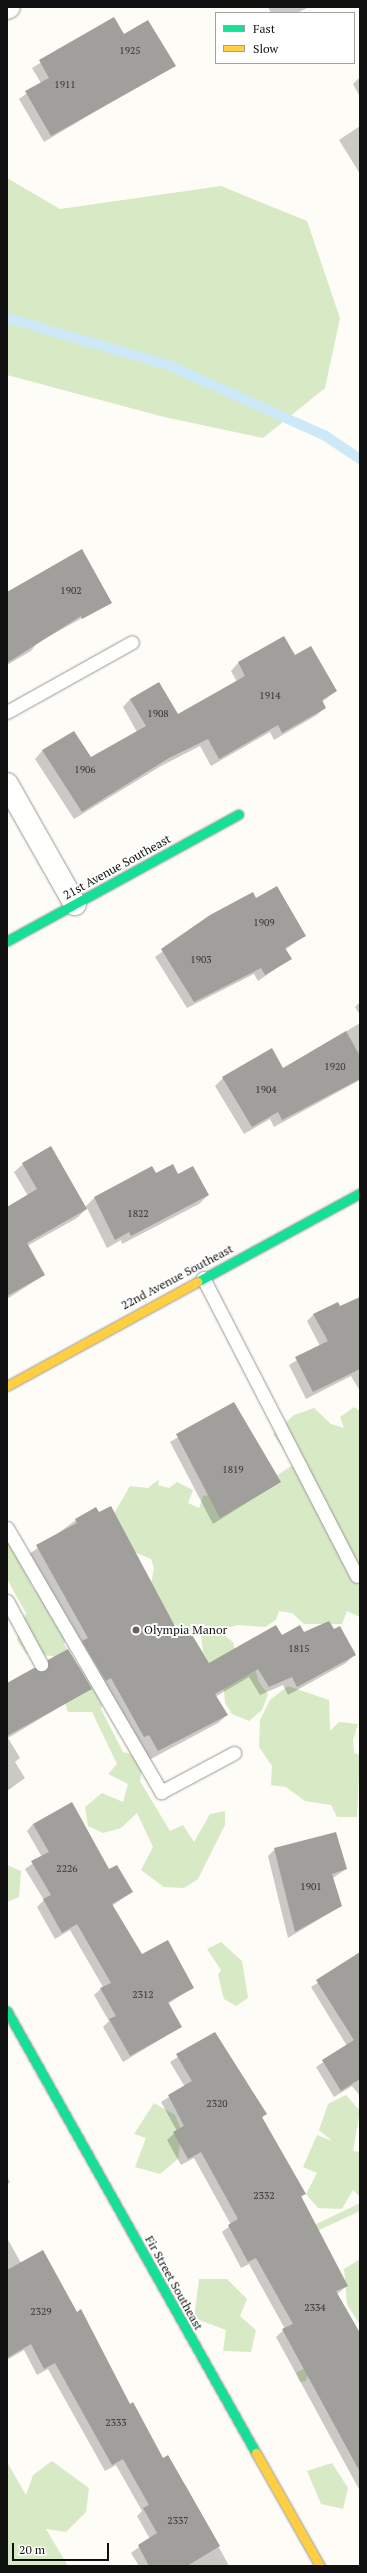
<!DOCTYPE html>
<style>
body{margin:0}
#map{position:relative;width:367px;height:2573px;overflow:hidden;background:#fdfcf7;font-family:"PT Serif",serif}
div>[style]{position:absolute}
.forest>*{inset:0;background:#d8eac5}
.shadow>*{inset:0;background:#0003}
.stream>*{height:10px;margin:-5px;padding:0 5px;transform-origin:5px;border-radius:5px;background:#cde8f7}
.building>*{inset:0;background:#a19f9c}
.roads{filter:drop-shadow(0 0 1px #979795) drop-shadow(0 0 1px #979795)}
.lane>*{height:13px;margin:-6.5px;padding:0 6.5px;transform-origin:6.5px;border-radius:6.5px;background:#fffffe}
.street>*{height:22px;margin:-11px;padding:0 11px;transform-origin:11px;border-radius:11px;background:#fffffe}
.fast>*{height:9px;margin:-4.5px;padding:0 4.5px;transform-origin:4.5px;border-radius:4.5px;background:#16e098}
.slow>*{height:9px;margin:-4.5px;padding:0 4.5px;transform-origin:4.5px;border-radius:4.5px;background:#ffcf43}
.dots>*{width:11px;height:11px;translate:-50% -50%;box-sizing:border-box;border:2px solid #fff;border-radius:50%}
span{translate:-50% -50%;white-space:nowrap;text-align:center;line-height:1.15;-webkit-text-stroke:4px #fff;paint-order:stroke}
.number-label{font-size:10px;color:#353434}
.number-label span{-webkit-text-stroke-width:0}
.street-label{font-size:12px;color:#111}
.poi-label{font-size:12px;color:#111}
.left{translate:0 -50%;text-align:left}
.frame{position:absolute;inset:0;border:8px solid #111;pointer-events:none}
.legend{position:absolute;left:215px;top:12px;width:140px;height:52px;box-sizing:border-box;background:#fff;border:1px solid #a0a0a0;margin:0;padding:5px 7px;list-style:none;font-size:12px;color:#111}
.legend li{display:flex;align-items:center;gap:8px;height:20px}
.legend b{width:20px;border:1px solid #a0a0a0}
.scale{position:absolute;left:12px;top:2543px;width:97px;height:18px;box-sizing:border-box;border:2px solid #111;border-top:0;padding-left:5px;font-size:12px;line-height:14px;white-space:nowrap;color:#111;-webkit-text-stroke:3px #fff;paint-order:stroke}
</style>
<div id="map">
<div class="forest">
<div style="clip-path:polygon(7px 178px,60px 209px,221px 186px,307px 221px,340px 318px,325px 388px,263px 438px,164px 417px,7px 375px)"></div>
<div style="clip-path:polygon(354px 1407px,360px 1411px,360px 1617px,347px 1611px,342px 1624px,304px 1624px,292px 1613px,279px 1611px,276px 1620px,265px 1627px,238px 1625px,218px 1630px,233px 1642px,237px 1657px,254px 1665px,259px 1682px,268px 1694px,262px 1710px,249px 1721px,232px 1714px,225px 1703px,224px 1691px,203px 1652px,201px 1635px,161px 1619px,150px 1589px,154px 1568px,151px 1559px,132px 1551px,109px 1522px,130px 1486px,148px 1488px,159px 1479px,158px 1485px,169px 1488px,177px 1482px,193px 1490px,188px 1503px,199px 1508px,203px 1496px,263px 1485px,294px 1464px,273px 1434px,294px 1415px,314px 1408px,331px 1424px,344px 1428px,340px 1417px)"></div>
<div style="clip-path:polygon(7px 1534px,33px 1588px,47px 1600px,67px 1636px,64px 1644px,76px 1663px,108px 1692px,101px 1709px,123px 1752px,131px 1754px,142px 1770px,140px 1781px,170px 1831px,183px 1825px,194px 1842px,210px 1814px,225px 1811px,225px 1825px,198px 1879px,184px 1888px,164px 1887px,141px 1870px,153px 1847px,137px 1813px,121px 1828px,103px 1833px,88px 1826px,85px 1807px,102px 1793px,123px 1802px,128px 1784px,108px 1774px,117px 1764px,92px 1712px,68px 1712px,63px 1698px,71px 1686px,53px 1656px,26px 1654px,17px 1640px,26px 1613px,7px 1579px)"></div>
<div style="clip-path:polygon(288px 1686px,329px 1700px,330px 1731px,339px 1722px,358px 1724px,353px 1740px,354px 1753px,360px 1755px,357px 1817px,337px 1817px,331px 1805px,305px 1801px,286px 1787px,271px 1785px,272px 1766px,259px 1747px,260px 1720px,270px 1700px)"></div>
<div style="clip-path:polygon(7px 1865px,21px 1871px,19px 1897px,7px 1902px)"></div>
<div style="clip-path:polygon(221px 1942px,242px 1961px,248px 1998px,236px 2006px,224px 1999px,218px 1975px,221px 1970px,207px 1949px)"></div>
<div style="clip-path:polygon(346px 2095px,360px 2111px,353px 2151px,360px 2152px,360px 2197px,353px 2190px,342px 2209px,318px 2208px,306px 2194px,317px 2173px,303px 2167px,317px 2135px,332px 2141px,319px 2130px,328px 2104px)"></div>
<div style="clip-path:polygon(154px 2103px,175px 2115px,182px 2132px,178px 2159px,160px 2174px,135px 2167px,146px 2138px,134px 2134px)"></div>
<div style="clip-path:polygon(360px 2203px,360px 2211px,317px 2231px,298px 2233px)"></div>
<div style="clip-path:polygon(360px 2259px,360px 2325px,347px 2304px,344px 2269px)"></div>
<div style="clip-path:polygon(199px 2279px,227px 2279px,247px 2299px,240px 2316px,256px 2330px,251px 2352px,223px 2351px,226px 2330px,194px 2318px)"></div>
<div style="clip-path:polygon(360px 2337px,308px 2374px,306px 2381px,300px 2382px,296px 2373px)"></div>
<div style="clip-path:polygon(52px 2461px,89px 2488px,86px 2512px,66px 2532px,46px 2529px,68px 2566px,7px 2566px,7px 2462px,26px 2495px,33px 2475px)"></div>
<div style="clip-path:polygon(332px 2463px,348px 2488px,343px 2509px,321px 2504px,307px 2471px)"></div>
</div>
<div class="shadow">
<div style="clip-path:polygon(268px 7px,309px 7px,297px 13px,271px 13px)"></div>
<div style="clip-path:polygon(114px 19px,124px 35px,174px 65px,44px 142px,19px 99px,41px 83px,32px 68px)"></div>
<div style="clip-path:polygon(360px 77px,360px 97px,353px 84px)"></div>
<div style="clip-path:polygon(360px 126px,360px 174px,339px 140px)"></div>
<div style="clip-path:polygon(7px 589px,9px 592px,111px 602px,37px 643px,31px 651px,7px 665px)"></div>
<div style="clip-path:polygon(284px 637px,295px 656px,336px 691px,322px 702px,325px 708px,317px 715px,274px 740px,270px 732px,211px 766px,200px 746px,161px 766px,74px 819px,35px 759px,42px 751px,74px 732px,90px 759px,137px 732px,123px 707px,130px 699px,177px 715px,237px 682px,231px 671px,238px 663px)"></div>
<div style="clip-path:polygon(256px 899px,305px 935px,285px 950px,290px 959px,258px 981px,254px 974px,187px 1008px,155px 957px,211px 916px)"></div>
<div style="clip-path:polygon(360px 1002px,360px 1015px,355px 1007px)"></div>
<div style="clip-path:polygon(360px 1023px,360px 1080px,274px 1127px,270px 1119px,244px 1134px,215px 1086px,223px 1078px,283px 1069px)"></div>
<div style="clip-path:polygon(23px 1164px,85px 1207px,94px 1198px,155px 1175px,178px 1175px,208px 1195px,199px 1204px,122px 1244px,121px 1240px,107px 1248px,87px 1208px,77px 1218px,27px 1246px,44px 1275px,7px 1299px,7px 1208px,28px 1196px,14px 1172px)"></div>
<div style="clip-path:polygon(339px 1307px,360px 1308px,360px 1391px,351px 1376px,306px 1399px,289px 1365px,320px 1346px,307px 1321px,314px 1314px)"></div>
<div style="clip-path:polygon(234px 1403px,280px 1482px,213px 1524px,170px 1442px)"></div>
<div style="clip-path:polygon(76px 1520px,208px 1665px,282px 1637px,334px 1630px,355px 1654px,346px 1663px,288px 1695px,283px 1685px,260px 1695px,249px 1677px,215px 1697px,227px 1715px,218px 1723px,149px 1760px,28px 1555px)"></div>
<div style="clip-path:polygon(49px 1661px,90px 1689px,8px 1738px,20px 1758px,15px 1762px,25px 1778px,7px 1791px,7px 1684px)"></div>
<div style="clip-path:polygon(33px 1824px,109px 1870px,132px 1892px,112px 1906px,142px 1955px,193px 1987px,168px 2004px,181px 2027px,123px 2062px,103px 2027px,109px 2021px,94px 1995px,103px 1987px,70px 1930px,55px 1939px,37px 1907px,44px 1900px,25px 1869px,42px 1857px,27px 1831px)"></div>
<div style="clip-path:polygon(275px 1849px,346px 1869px,333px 1878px,341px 1906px,288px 1938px,268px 1856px)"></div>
<div style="clip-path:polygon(360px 1958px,360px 2096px,352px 2086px,334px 2097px,316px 2067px,347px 2046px,311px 1987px)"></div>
<div style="clip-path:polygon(215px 2033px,266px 2114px,261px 2118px,305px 2194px,301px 2197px,347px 2286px,337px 2294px,360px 2336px,360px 2491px,276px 2337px,285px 2329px,249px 2264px,241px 2268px,222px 2232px,231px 2225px,194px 2158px,181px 2165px,167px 2140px,177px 2131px,161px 2102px,185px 2087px,170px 2062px)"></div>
<div style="clip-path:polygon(7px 2177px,10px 2182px,7px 2185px)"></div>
<div style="clip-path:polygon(7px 2238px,21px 2263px,129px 2405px,162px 2460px,186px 2486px,229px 2566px,139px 2566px,131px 2553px,150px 2539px,137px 2516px,142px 2511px,116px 2465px,105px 2471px,48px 2369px,37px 2375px,24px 2350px,7px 2360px)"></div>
</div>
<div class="stream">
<div style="left:7px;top:318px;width:168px;rotate:16.3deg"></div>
<div style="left:168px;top:365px;width:171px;rotate:24.2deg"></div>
<div style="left:324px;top:435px;width:43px;rotate:33.7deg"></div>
</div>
<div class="building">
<div style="clip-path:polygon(114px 17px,124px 34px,148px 20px,176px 66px,51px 136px,25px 91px,49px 78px,39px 60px)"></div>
<div style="clip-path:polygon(82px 549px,112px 603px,82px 619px,81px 616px,7px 663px,7px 592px)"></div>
<div style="clip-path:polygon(284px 636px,295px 655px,311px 646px,337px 691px,322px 700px,326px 708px,282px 733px,278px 725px,219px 759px,208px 739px,169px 758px,82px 812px,42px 750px,74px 731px,91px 757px,146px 726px,130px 699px,159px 682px,178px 714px,245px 676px,238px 662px)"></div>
<div style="clip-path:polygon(277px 886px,306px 936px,285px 948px,292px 959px,265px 975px,261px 968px,194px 1002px,161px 949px,210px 915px,253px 892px,256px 898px)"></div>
<div style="clip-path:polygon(346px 1031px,360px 1056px,360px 1079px,282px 1120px,278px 1112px,252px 1127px,222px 1077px,272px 1048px,283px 1068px)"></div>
<div style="clip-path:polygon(51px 1146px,87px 1209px,27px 1243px,45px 1275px,7px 1296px,7px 1207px,37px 1189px,22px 1163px)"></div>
<div style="clip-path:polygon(173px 1164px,178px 1174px,193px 1166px,209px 1195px,131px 1236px,129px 1232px,115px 1240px,94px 1197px,152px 1166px,156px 1173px)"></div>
<div style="clip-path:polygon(360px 1297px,360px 1369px,313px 1392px,295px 1357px,328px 1341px,313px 1314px,338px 1302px,340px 1306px)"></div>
<div style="clip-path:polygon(234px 1402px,281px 1482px,220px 1518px,176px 1434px)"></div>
<div style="clip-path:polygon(111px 1506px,178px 1632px,188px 1628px,209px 1663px,276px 1625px,282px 1635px,300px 1625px,304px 1632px,329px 1621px,334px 1629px,340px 1626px,356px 1655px,297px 1687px,292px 1677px,269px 1687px,258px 1669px,215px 1694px,228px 1715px,158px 1751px,149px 1735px,144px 1737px,111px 1678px,106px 1681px,82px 1641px,88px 1638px,36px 1545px,77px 1523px,75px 1519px,96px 1507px,99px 1512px)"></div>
<div style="clip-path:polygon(68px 1649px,92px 1689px,7px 1736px,7px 1683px,34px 1668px,45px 1671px,48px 1660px)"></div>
<div style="clip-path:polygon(72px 1802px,109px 1869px,117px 1865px,133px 1892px,112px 1904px,142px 1954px,168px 1940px,194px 1988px,168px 2002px,182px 2027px,130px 2056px,109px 2019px,116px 2016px,100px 1988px,111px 1983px,77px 1924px,62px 1933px,43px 1899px,51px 1895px,31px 1861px,49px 1852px,33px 1824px)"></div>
<div style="clip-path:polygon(336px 1832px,347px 1869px,332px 1874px,342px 1906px,295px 1932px,274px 1848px)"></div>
<div style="clip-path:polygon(360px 1952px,360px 2079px,341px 2091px,322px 2060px,354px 2040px,316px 1980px)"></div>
<div style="clip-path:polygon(215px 2032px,267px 2114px,262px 2117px,306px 2194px,301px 2196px,348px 2286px,336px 2291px,360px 2333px,360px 2472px,282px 2329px,293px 2324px,256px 2258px,248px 2262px,228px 2225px,238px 2219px,201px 2152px,188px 2159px,173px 2132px,184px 2126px,168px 2095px,192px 2081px,176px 2054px)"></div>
<div style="clip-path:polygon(43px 2250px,77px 2312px,81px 2309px,130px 2404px,133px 2402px,163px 2458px,168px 2455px,220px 2546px,187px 2566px,149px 2566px,138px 2545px,157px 2533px,143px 2508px,149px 2505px,123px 2459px,112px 2465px,55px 2363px,44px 2369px,31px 2344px,7px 2358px,7px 2270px)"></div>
</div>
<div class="roads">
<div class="lane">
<div style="left:7px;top:712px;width:143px;rotate:-29.2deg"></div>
<div style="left:203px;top:1278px;width:335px;rotate:62.7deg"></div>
<div style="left:7px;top:1528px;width:306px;rotate:59.7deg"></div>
<div style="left:161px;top:1792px;width:83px;rotate:-28.1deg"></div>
<div style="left:7px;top:1601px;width:72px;rotate:61.6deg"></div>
</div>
<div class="street">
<div style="left:7px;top:8px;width:2px;rotate:-27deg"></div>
<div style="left:7px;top:784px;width:138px;rotate:60.5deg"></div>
</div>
<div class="fast">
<div style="left:7px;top:941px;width:264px;rotate:-28.7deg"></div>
<div style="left:197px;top:1282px;width:186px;rotate:-28.6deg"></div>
<div style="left:7px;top:2011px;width:507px;rotate:60.61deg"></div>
</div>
<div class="slow">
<div style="left:7px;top:1386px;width:217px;rotate:-28.7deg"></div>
<div style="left:256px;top:2453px;width:130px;rotate:60.5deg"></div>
</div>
</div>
<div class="dots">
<div style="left:136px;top:1630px;background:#646362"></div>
</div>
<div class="number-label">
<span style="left:130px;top:51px">1925</span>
<span style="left:65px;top:85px">1911</span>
<span style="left:71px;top:591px">1902</span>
<span style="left:270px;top:696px">1914</span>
<span style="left:158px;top:714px">1908</span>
<span style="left:85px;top:770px">1906</span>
<span style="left:264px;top:923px">1909</span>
<span style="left:201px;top:960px">1903</span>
<span style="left:335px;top:1067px">1920</span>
<span style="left:266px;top:1090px">1904</span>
<span style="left:138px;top:1214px">1822</span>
<span style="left:233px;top:1470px">1819</span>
<span style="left:299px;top:1649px">1815</span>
<span style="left:67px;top:1869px">2226</span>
<span style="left:311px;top:1887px">1901</span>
<span style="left:143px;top:1995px">2312</span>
<span style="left:217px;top:2104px">2320</span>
<span style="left:264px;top:2196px">2332</span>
<span style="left:315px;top:2308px">2334</span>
<span style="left:41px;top:2312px">2329</span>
<span style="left:116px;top:2423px">2333</span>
<span style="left:178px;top:2521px">2337</span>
</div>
<div class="street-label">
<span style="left:117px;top:867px;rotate:-29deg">21st Avenue Southeast</span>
<span style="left:177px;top:1277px;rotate:-28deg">22nd Avenue Southeast</span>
<span style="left:174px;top:2283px;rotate:61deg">Fir Street Southeast</span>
</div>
<div class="poi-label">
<span class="left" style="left:144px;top:1630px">Olympia Manor</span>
</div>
<div class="frame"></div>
<ul class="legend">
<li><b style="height:5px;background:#16e098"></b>Fast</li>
<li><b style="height:5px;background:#ffcf43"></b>Slow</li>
</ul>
<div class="scale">20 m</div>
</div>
